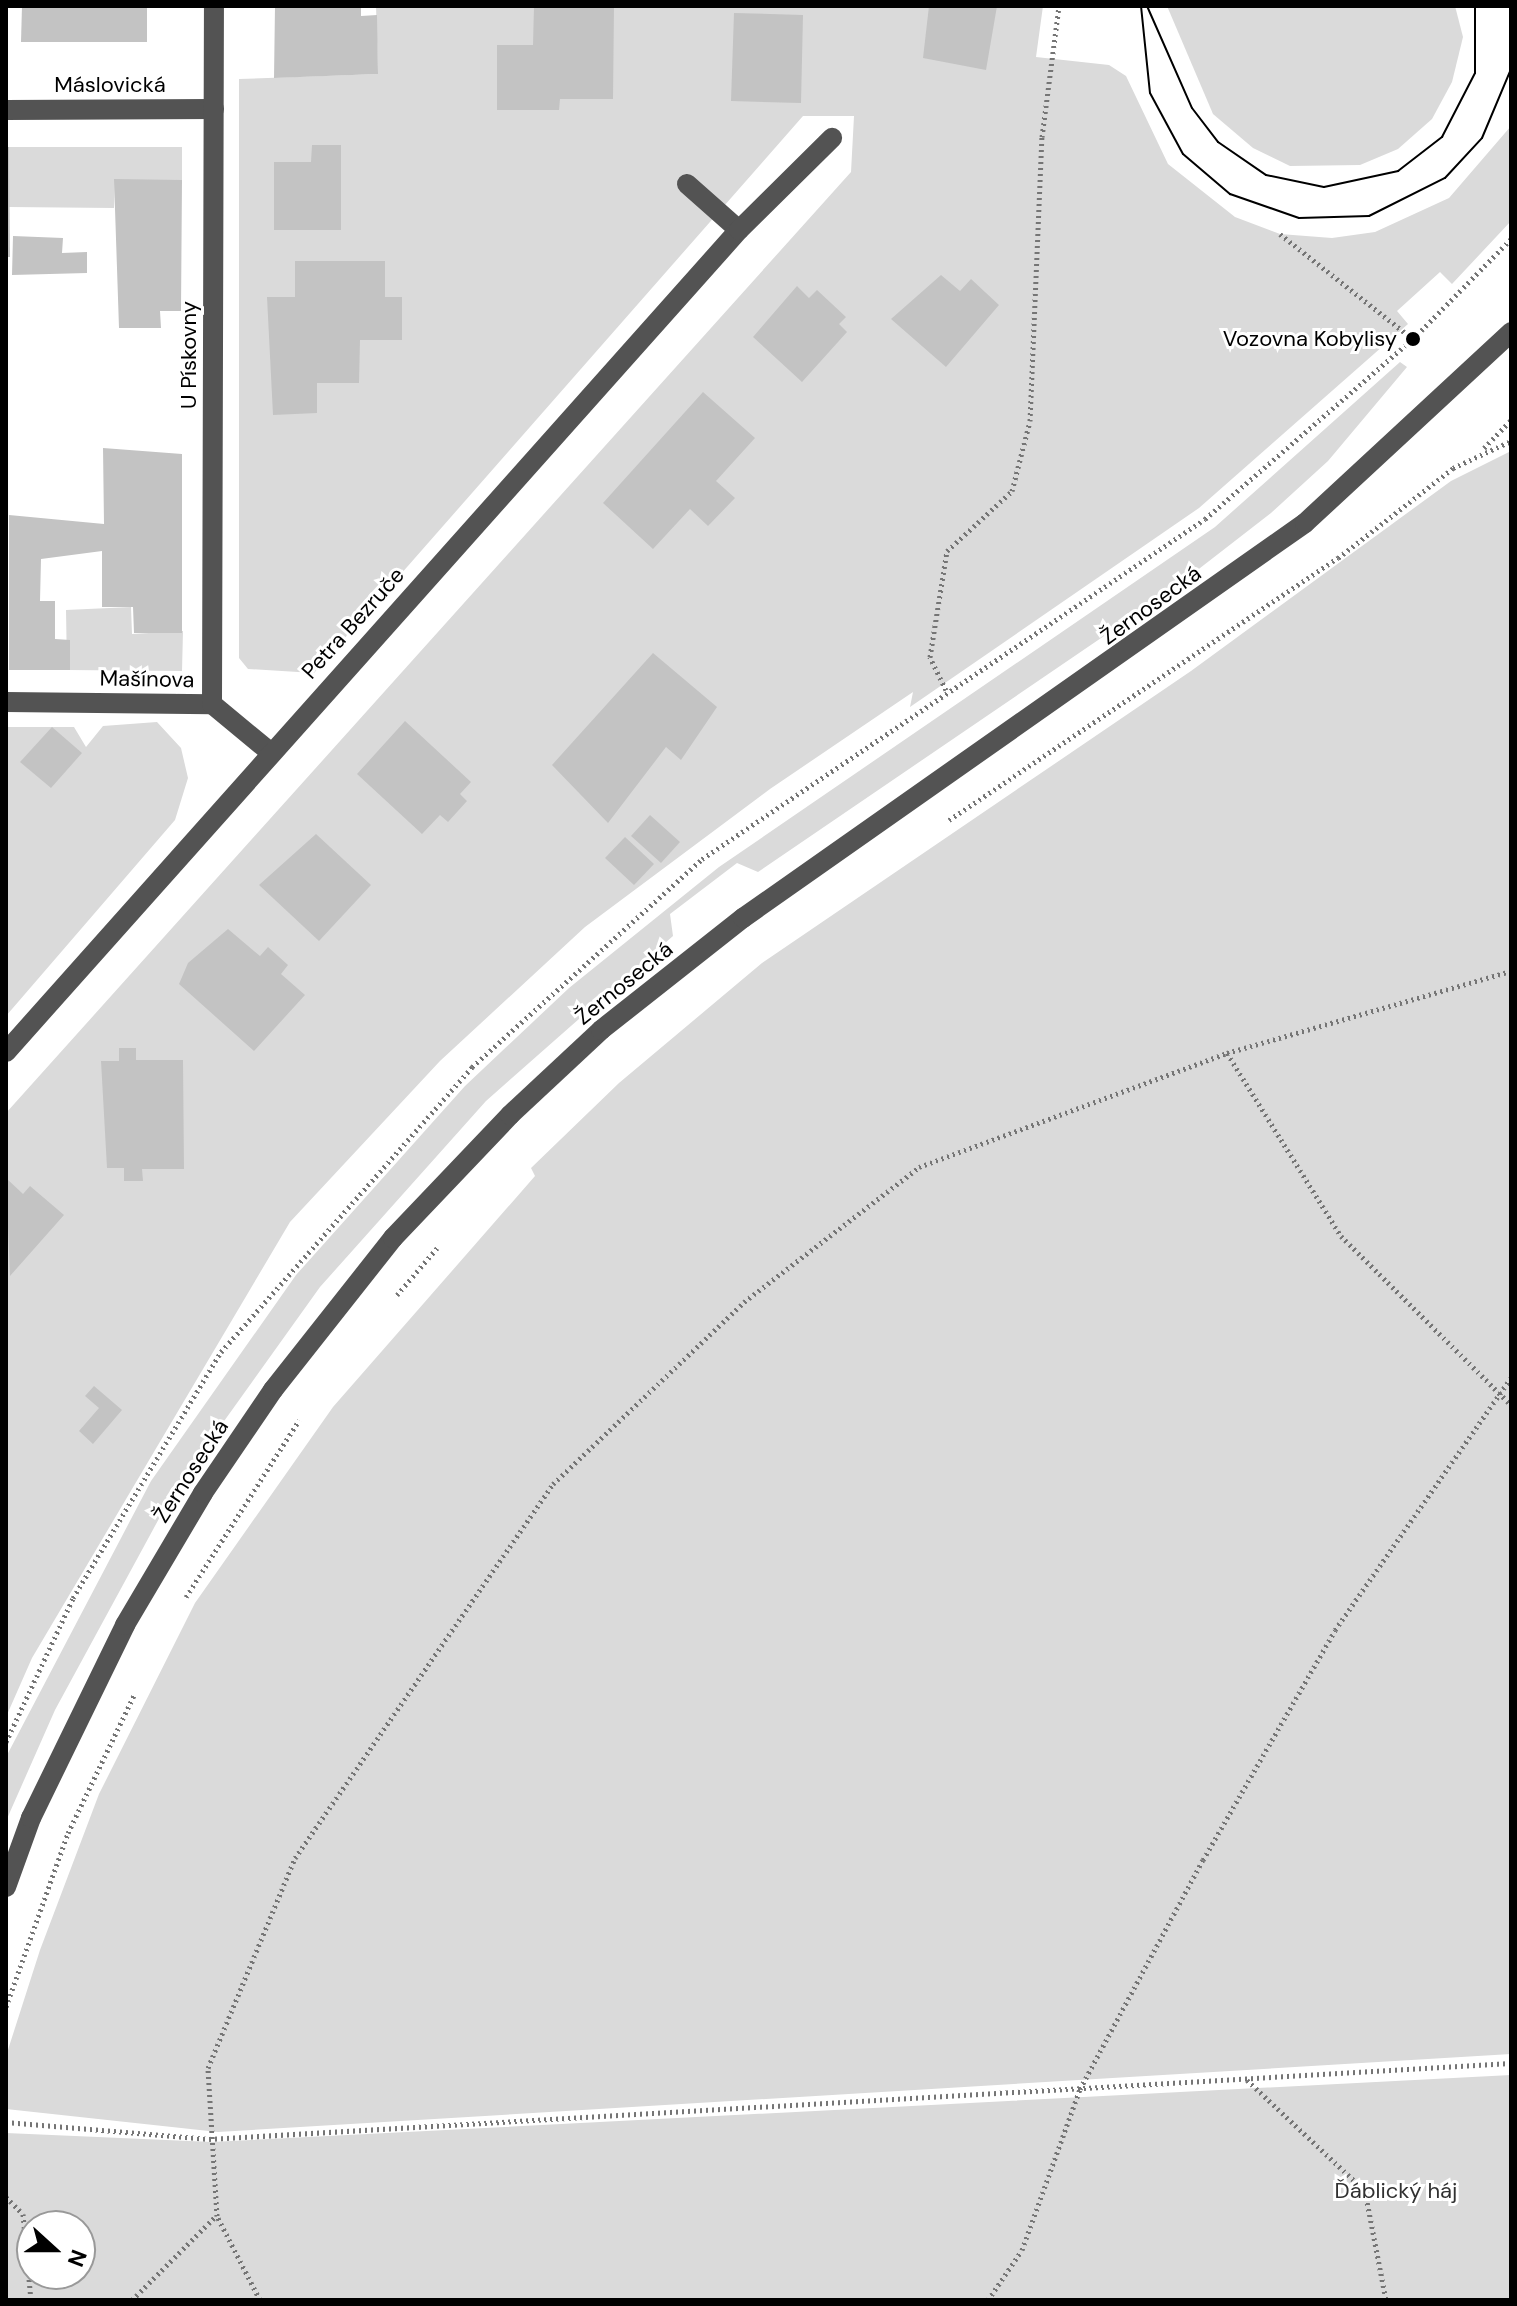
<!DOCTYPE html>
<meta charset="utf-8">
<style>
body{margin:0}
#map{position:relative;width:1517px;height:2306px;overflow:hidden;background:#fff;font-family:"DM Sans",sans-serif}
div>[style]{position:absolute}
.green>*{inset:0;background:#dadada}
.building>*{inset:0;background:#c3c3c3}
.path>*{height:5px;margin-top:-2.5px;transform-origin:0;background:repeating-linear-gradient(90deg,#757575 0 2px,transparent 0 6px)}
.minor>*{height:20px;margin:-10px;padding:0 10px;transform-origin:10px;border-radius:10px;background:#535353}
.tram>*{height:2px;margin:-1px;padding:0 1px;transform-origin:1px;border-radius:1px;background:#000}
.dots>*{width:22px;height:22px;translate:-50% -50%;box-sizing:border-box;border:4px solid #fff;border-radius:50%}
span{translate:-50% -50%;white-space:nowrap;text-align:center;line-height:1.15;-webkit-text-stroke:6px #fff;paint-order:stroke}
.street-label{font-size:22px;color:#000}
.poi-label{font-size:22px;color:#000}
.right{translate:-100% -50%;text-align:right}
.park-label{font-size:22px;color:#313131}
.frame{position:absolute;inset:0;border:8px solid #000;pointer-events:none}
.north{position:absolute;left:16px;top:2210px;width:80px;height:80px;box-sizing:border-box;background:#fff;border:2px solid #999;border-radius:50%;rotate:111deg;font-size:22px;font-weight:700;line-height:32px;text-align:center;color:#000}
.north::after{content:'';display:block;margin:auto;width:28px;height:36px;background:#000;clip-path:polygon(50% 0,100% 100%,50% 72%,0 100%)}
</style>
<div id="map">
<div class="green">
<div style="clip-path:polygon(376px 6px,1043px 6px,1036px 57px,1109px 65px,1126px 76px,1168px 164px,1235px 217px,1280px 234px,1332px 238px,1375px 232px,1449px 198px,1511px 126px,1511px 221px,1452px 284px,1440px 272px,1397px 311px,1408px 324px,1199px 508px,910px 707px,913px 692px,770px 789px,585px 927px,440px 1061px,290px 1222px,32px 1658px,6px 1717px,6px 1113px,851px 172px,854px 116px,803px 116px,314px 673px,248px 669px,239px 658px,239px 79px,378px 74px)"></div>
<div style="clip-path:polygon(1167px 6px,1455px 6px,1463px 37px,1452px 82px,1432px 119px,1398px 149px,1360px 165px,1290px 166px,1253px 148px,1213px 114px)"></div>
<div style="clip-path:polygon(8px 147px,182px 147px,182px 180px,115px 180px,114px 208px,9px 207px)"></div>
<div style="clip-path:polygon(1400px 362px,1407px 367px,1328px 461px,1271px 513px,1173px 589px,758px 872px,737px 863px,670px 914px,673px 936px,486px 1101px,320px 1287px,174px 1491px,55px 1710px,6px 1821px,6px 1757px,151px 1481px,296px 1275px,465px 1086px,569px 988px,719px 867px,1215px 527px)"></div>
<div style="clip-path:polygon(1511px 451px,1511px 2054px,218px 2132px,6px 2109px,6px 2056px,40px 1950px,99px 1794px,195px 1603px,333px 1407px,535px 1176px,531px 1168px,619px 1083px,762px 963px,1191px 671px,1451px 481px)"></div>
<div style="clip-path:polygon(131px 607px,132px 634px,183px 631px,182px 671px,67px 670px,66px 610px)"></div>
<div style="clip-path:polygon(157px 722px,181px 748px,188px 778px,175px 820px,6px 1016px,6px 727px,74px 727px,86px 747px,103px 726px)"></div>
<div style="clip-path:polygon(evenodd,1511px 2075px,1511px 2300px,6px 2300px,6px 2133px,212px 2142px,1511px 2075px,32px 2226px,80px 2226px,80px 2274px,32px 2274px,32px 2226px)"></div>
</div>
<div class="building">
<div style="clip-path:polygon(22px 6px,147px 6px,147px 42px,21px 42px)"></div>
<div style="clip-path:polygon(275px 6px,361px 6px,361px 16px,377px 15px,378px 74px,274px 78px)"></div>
<div style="clip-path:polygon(534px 6px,614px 6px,613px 99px,560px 99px,559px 110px,497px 110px,497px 45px,533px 45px)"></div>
<div style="clip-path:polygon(929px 6px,997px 6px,986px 70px,923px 58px)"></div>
<div style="clip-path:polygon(734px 13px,803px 15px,801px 103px,731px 101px)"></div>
<div style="clip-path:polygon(312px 145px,341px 145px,341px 230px,274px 230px,274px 162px,311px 162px)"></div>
<div style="clip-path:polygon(6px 147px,9px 147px,10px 257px,6px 257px)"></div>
<div style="clip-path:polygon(114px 179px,182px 180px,181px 311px,160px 311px,161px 328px,119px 328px)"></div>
<div style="clip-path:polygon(13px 236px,63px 238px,62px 253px,87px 252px,87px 273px,12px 275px)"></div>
<div style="clip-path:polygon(295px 261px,385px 261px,385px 297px,402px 297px,402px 340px,360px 340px,359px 383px,317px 383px,317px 413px,273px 415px,267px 297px,295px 297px)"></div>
<div style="clip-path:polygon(941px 275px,960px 291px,971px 279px,999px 305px,946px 367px,891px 319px)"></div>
<div style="clip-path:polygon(797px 286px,809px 298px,817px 290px,846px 317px,839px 324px,847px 332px,802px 382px,753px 337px)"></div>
<div style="clip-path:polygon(703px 392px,755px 438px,716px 481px,735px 498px,708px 526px,690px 509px,653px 549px,603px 503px)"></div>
<div style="clip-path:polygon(103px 448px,182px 454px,182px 633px,134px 633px,133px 607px,102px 607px,102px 551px,41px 559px,40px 601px,55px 601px,55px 639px,70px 640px,70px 670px,9px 670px,9px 515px,104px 524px)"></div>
<div style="clip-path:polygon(653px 653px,717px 707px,681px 760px,666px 747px,608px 823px,552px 765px)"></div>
<div style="clip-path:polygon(405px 721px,471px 782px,460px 794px,467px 801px,448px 822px,440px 815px,422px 834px,357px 774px)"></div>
<div style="clip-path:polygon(52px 727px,82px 753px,51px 788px,20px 762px)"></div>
<div style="clip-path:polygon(650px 815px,680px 842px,661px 863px,631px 836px)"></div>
<div style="clip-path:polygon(316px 834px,371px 885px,319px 941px,259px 885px)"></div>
<div style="clip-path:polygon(625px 837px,654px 864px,634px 885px,605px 858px)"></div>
<div style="clip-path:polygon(228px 929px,260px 956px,268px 947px,288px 965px,281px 974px,305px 995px,254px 1051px,179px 984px,188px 963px)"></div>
<div style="clip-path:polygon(119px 1048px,136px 1048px,136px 1060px,183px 1060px,184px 1169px,142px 1169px,143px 1181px,124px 1181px,124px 1168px,107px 1168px,101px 1061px,119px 1061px)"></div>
<div style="clip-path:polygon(6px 1178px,23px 1194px,30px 1186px,64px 1215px,10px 1276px)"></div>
<div style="clip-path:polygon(94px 1386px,122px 1410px,93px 1444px,79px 1431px,99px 1408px,85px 1396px)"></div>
</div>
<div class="path">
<div style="left:1280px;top:234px;width:169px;rotate:38.3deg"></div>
<div style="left:1484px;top:448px;width:39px;rotate:-46deg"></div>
<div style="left:946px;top:690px;width:37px;rotate:-116deg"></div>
<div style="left:930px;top:657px;width:107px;rotate:-80.9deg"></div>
<div style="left:947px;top:551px;width:88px;rotate:-42.7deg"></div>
<div style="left:1012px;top:491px;width:72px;rotate:-75.6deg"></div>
<div style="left:1030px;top:421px;width:284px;rotate:-87.6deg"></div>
<div style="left:1042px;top:137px;width:132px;rotate:-82.6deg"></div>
<div style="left:949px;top:820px;width:469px;rotate:-34deg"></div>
<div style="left:1338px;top:558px;width:146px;rotate:-38deg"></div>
<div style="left:1453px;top:468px;width:64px;rotate:-25deg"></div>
<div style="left:1227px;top:1053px;width:216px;rotate:58.1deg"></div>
<div style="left:1341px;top:1236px;width:240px;rotate:44.8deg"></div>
<div style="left:397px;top:1295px;width:62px;rotate:-49.6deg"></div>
<div style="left:186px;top:1597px;width:210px;rotate:-57.4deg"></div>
<div style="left:6px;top:1742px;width:159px;rotate:-65deg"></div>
<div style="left:73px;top:1598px;width:287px;rotate:-59deg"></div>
<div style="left:221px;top:1352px;width:380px;rotate:-48.6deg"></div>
<div style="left:472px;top:1067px;width:310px;rotate:-42.1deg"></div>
<div style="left:702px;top:859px;width:607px;rotate:-34.06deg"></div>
<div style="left:1205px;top:519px;width:275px;rotate:-40.9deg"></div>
<div style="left:1413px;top:339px;width:140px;rotate:-45.6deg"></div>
<div style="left:6px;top:2007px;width:185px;rotate:-70.4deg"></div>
<div style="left:68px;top:1833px;width:155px;rotate:-64.4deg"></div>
<div style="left:1247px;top:2080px;width:162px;rotate:43.2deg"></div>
<div style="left:1365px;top:2191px;width:111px;rotate:79.1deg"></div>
<div style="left:6px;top:2122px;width:204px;rotate:4.8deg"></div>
<div style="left:209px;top:2139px;width:1304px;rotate:-3.34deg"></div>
<div style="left:6px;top:2197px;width:24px;rotate:45deg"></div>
<div style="left:23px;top:2214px;width:86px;rotate:84.7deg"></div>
<div style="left:132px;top:2300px;width:119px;rotate:-45deg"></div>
<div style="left:260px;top:2300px;width:94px;rotate:-117.1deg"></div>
<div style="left:217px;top:2216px;width:148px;rotate:-93.5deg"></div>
<div style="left:208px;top:2068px;width:227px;rotate:-67.5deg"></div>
<div style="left:295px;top:1858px;width:454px;rotate:-55.4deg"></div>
<div style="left:553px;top:1484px;width:264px;rotate:-43.6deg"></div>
<div style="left:744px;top:1302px;width:221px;rotate:-37.6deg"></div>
<div style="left:919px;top:1167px;width:328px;rotate:-20.3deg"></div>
<div style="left:1227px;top:1053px;width:296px;rotate:-16.1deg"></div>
<div style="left:988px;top:2300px;width:60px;rotate:-55.8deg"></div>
<div style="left:1022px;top:2250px;width:171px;rotate:-70.2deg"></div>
<div style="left:1080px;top:2089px;width:260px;rotate:-61.8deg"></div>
<div style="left:1203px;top:1860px;width:265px;rotate:-60.1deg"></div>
<div style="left:1335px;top:1630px;width:307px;rotate:-55.1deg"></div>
</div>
<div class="minor">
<div style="left:6px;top:110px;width:208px;rotate:-0.3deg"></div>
<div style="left:687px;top:184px;width:69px;rotate:41.5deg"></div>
<div style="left:6px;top:702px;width:206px;rotate:0.6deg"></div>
<div style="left:212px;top:704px;width:75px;rotate:39.6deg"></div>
<div style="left:212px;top:704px;width:698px;rotate:-89.84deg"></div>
<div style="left:6px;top:1052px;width:1101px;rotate:-48.28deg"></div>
<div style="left:739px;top:230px;width:131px;rotate:-44.7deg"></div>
<div style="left:6px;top:1887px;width:73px;rotate:-70.1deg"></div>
<div style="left:31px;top:1818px;width:215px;rotate:-64deg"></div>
<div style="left:125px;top:1625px;width:153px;rotate:-59.4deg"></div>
<div style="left:203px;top:1493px;width:125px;rotate:-55.8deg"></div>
<div style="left:273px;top:1390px;width:194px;rotate:-51.7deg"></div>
<div style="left:393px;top:1238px;width:170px;rotate:-46.4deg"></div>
<div style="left:510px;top:1115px;width:125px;rotate:-43deg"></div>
<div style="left:601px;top:1030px;width:181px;rotate:-38.3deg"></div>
<div style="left:743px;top:918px;width:687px;rotate:-35.1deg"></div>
<div style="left:1305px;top:523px;width:281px;rotate:-42.8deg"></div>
</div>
<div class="tram">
<div style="left:1141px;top:6px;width:87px;rotate:84.1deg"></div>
<div style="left:1150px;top:93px;width:69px;rotate:61.6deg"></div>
<div style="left:1183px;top:154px;width:62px;rotate:40.4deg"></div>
<div style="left:1230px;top:194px;width:73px;rotate:19.2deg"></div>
<div style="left:1299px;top:218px;width:70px;rotate:-1.6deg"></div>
<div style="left:1369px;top:216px;width:85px;rotate:-26.6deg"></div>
<div style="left:1445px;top:178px;width:54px;rotate:-47.2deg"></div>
<div style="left:1482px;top:138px;width:75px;rotate:-67.2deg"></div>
<div style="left:1147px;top:6px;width:111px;rotate:66.2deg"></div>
<div style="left:1192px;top:108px;width:43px;rotate:52.6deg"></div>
<div style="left:1218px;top:142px;width:58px;rotate:34.5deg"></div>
<div style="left:1266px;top:175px;width:59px;rotate:11.7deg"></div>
<div style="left:1324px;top:187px;width:76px;rotate:-12.2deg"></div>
<div style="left:1398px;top:171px;width:56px;rotate:-37.7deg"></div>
<div style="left:1442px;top:137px;width:72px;rotate:-62.7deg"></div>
<div style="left:1475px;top:73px;width:67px;rotate:-90deg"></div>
</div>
<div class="dots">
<div style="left:1413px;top:339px;background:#000"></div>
</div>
<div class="street-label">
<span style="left:110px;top:85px">Máslovická</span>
<span style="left:189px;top:355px;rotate:-90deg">U Pískovny</span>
<span style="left:1151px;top:605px;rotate:-36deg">Žernosecká</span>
<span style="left:353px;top:623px;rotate:-48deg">Petra Bezruče</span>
<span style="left:147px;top:679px;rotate:1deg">Mašínova</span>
<span style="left:624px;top:983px;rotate:-39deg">Žernosecká</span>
<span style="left:191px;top:1471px;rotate:-57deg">Žernosecká</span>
</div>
<div class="poi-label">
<span class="right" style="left:1397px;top:339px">Vozovna Kobylisy</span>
</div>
<div class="park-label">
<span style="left:1396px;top:2191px">Ďáblický háj</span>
</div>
<div class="frame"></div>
<div class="north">N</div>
</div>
